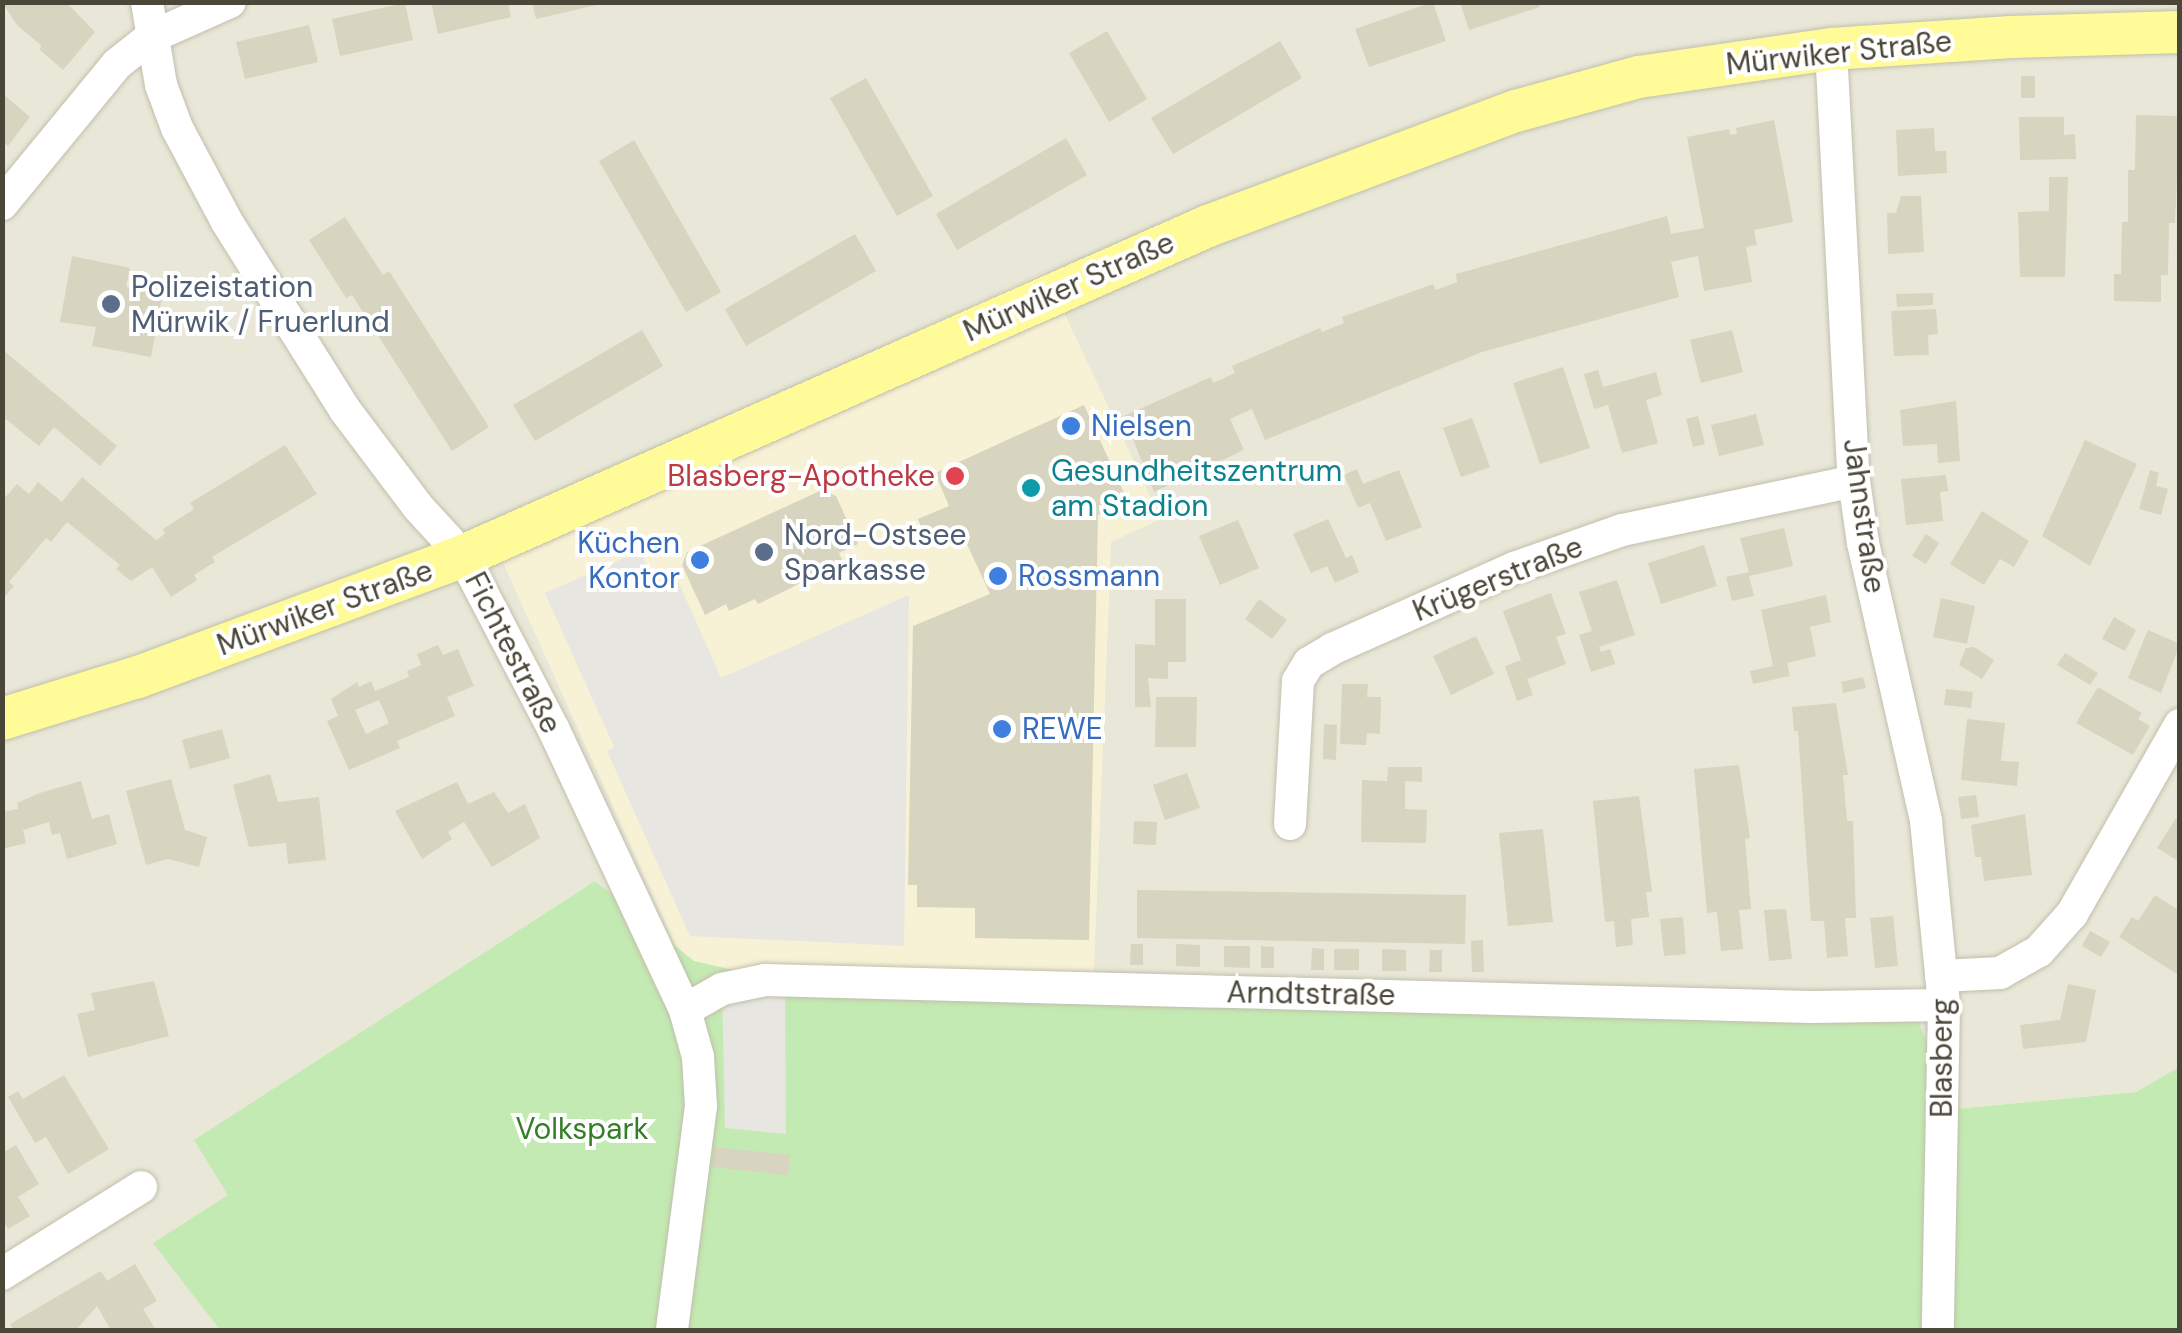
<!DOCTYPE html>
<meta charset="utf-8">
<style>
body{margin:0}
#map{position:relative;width:2182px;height:1333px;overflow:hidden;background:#f5f5ea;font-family:"DM Sans",sans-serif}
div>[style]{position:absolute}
.residential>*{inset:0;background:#e9e8d8}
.commercial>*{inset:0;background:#f7f1d5}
.green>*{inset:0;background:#c3eab2}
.parking>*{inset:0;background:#e7e6e1}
.building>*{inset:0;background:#d7d4bf}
.roads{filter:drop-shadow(0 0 2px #c1bfac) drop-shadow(0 0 2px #c1bfac)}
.minor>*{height:32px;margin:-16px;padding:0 16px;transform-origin:16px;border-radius:16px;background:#fff}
.major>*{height:42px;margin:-21px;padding:0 21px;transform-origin:21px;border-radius:21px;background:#fffb99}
.dots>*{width:28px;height:28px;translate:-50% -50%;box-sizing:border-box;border:5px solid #fff;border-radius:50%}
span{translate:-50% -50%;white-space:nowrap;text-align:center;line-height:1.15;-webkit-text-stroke:8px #fff;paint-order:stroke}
.street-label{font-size:30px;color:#4a4738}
.service-label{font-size:30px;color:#4e5e75}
.left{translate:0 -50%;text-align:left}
.shop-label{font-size:30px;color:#366cbe}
.right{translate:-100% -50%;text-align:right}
.culture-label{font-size:30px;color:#0d838f}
.health-label{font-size:30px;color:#be3a42}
.park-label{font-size:30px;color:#347e28}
.frame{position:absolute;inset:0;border:5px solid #4a4738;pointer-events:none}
</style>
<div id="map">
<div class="residential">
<div style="clip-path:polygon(3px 3px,2179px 3px,2179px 1067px,2136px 1092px,1954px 1109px,1093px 988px,1111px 542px,488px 529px,678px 950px,595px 881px,195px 1140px,229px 1195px,154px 1243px,220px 1330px,3px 1330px)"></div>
</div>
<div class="commercial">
<div style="clip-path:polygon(1045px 272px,1161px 519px,1111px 542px,1093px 988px,767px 978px,694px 962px,678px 950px,488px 529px)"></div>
</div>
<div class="green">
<div style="clip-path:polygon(595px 881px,694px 961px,767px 978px,1912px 1007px,1955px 1109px,2136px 1092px,2179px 1067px,2179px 1330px,220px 1330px,153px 1243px,228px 1195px,194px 1140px)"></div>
</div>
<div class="parking">
<div style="clip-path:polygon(640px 551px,658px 589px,678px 581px,721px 678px,909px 595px,904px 946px,690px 936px,607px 751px,614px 747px,545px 593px)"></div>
<div style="clip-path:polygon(722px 989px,785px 993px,786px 1134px,725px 1128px)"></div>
</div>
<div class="building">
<div style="clip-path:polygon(2px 2px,66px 2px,95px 32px,63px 70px,39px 49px,42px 46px,17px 25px)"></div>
<div style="clip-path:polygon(431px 2px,508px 2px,511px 17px,438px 34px)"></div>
<div style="clip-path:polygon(532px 2px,601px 2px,601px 4px,536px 19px)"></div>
<div style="clip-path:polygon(1433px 2px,1446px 41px,1369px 67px,1355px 29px)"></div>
<div style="clip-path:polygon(1460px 2px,1539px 2px,1540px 7px,1469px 30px)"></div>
<div style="clip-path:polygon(405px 3px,413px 40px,340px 56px,332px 19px)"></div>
<div style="clip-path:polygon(309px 25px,318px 62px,245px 79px,236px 42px)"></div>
<div style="clip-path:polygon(1107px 31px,1147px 99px,1109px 122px,1069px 53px)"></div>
<div style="clip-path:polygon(1280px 41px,1302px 78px,1173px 154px,1151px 118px)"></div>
<div style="clip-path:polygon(2021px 76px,2035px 76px,2035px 98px,2021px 98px)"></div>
<div style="clip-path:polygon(866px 78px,933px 196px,897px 216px,830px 98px)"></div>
<div style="clip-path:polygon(2px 93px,30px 117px,8px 146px,2px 141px)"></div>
<div style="clip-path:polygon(2136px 115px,2180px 116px,2175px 223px,2169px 223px,2168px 275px,2161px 275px,2161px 302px,2114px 301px,2114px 274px,2121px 274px,2122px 222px,2128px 222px,2128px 170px,2135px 170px)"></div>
<div style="clip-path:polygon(2019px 117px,2064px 117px,2064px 135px,2075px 134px,2076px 159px,2020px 160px)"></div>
<div style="clip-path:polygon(1774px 120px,1793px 222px,1754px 230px,1757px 245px,1746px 247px,1752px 282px,1704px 291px,1698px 256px,1671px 262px,1679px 297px,1482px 352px,1265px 440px,1252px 409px,1230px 419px,1244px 450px,1154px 492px,1124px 416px,1211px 377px,1213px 383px,1235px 373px,1232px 366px,1320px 328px,1322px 332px,1344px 323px,1342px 317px,1433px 284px,1436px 290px,1457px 282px,1456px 274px,1667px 216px,1671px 234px,1704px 228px,1687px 137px,1729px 129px,1730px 135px,1737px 134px,1736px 128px)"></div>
<div style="clip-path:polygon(1934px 128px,1935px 151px,1946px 151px,1947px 173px,1898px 176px,1896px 130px)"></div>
<div style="clip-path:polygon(1066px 138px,1087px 175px,957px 250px,936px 214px)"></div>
<div style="clip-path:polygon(634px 140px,721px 292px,686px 312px,599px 161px)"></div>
<div style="clip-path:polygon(2049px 177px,2068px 177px,2065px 277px,2020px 277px,2018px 212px,2049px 211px)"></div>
<div style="clip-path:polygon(1901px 196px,1921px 196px,1924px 252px,1888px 254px,1887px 213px,1896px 213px)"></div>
<div style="clip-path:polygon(345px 217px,383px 275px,389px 271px,489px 427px,452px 451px,352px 295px,346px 298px,309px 240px)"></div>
<div style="clip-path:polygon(855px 234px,876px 271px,746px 346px,725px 309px)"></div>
<div style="clip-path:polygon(72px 256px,130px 268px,126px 287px,163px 292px,151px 357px,92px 346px,96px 327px,60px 322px)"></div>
<div style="clip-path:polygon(1933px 293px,1933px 305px,1897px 307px,1896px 294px)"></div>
<div style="clip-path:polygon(1936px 309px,1938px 334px,1928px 335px,1929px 355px,1894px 356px,1891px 311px)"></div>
<div style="clip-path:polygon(642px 330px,663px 366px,535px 441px,513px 405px)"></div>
<div style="clip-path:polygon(1732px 330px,1743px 372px,1701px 383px,1690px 340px)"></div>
<div style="clip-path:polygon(2px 349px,117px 446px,100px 466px,54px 427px,39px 446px,2px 416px)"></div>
<div style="clip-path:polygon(1563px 367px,1590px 448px,1540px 464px,1513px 383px)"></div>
<div style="clip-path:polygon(1598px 370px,1603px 387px,1656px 372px,1662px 395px,1646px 400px,1658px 443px,1622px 453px,1608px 405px,1594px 409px,1584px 374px)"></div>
<div style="clip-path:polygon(1956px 401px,1960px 461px,1938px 463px,1937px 444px,1903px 446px,1900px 410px)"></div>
<div style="clip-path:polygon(1084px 405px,1128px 502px,1098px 515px,1089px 940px,975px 938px,975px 908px,917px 907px,917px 885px,908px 885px,913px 626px,990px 594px,961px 531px,929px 547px,918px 519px,949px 506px,935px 473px)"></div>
<div style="clip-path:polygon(1756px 414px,1764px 445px,1719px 456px,1711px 425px)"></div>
<div style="clip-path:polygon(1698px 416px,1705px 444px,1693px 447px,1686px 419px)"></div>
<div style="clip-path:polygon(1472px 418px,1490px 467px,1461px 477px,1443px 428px)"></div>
<div style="clip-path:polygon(2085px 440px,2137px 464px,2090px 566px,2042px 536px)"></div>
<div style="clip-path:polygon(285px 445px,317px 494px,212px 557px,215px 562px,194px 575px,197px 580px,171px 597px,152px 567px,131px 581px,116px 569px,120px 565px,67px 522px,51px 542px,46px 538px,9px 582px,14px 586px,2px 600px,2px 501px,17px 484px,29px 494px,38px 482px,62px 502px,82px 477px,156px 540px,165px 534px,163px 529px,194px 509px,190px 503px)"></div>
<div style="clip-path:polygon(1357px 469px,1363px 484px,1399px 470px,1422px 527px,1386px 541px,1370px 503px,1358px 508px,1344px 475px)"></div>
<div style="clip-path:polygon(2150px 470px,2159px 473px,2156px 486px,2168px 489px,2161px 515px,2139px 509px)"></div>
<div style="clip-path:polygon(1946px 475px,1948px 491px,1940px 492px,1943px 521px,1906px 525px,1901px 479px)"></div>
<div style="clip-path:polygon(822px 490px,836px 496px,858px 544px,839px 553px,842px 560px,787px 590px,758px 604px,755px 599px,729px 611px,726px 604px,705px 615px,682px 565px,687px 552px)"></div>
<div style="clip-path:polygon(1982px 511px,2029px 541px,2014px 567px,2000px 559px,1984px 585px,1950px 564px)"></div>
<div style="clip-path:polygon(1328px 519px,1346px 558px,1352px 555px,1359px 572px,1335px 583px,1327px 566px,1311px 573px,1293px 534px)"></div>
<div style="clip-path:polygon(1238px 520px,1259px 568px,1220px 585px,1199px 536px)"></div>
<div style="clip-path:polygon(1784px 528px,1793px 566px,1749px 576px,1754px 596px,1732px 601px,1726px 577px,1749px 572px,1740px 538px)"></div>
<div style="clip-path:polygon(1926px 534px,1939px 543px,1926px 564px,1912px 556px)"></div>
<div style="clip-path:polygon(1704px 545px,1717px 586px,1661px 604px,1648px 563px)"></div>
<div style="clip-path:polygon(1617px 580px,1635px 635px,1599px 647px,1601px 652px,1610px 649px,1615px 664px,1591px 672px,1579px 635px,1592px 631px,1579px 592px)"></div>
<div style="clip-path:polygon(1551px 593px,1566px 634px,1556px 637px,1566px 664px,1527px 679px,1533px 695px,1517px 701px,1505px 666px,1521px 660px,1503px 611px)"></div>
<div style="clip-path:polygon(1826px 595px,1831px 622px,1810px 627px,1816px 656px,1787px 663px,1790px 676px,1753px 684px,1750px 671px,1773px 666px,1761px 610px)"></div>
<div style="clip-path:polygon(1941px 598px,1975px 606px,1967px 644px,1933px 637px)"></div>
<div style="clip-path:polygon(1155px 599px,1186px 599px,1186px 662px,1168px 662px,1168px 679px,1148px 678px,1151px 707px,1135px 707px,1135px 644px,1155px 645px)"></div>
<div style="clip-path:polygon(1259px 599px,1287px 620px,1272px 639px,1245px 619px)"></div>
<div style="clip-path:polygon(2114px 617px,2136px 630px,2125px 651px,2102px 639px)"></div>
<div style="clip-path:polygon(2148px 630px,2180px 644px,2161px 693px,2128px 678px)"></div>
<div style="clip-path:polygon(1476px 636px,1494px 674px,1451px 695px,1433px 656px)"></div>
<div style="clip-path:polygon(evenodd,438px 645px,443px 655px,458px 649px,474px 686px,447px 697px,455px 716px,397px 741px,400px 748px,349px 770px,327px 721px,338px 716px,331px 699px,357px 682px,359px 687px,371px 681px,375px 691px,409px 677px,407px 671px,421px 665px,417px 654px,438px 645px,379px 700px,389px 723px,366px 734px,355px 710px,379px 700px)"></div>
<div style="clip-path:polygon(1974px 647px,1994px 660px,1982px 679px,1959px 665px,1966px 648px)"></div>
<div style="clip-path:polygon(2065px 653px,2098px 673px,2090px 685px,2057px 665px)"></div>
<div style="clip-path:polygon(1863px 677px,1866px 688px,1843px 693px,1841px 682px)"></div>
<div style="clip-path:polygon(1342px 684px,1368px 684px,1367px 697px,1381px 697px,1380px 734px,1367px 733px,1366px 745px,1340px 744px)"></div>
<div style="clip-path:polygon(2098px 687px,2142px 713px,2138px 719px,2150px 726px,2133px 755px,2076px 723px)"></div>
<div style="clip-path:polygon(1946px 689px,1973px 692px,1971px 708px,1944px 705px)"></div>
<div style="clip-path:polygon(1156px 697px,1197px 697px,1196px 747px,1155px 747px)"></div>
<div style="clip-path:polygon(1836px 703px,1848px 775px,1843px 775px,1847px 821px,1853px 821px,1856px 918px,1845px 918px,1848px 956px,1827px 958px,1824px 921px,1811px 921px,1798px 731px,1794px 731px,1792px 707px)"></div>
<div style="clip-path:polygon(1967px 719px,2005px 723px,2001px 761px,2019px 762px,2017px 786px,1961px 780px)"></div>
<div style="clip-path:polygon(1324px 724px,1337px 725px,1336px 760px,1323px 759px)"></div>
<div style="clip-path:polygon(222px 729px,230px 758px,190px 769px,182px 740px)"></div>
<div style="clip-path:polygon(1739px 765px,1750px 838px,1745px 839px,1751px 909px,1739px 910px,1743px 949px,1721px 951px,1717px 912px,1707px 913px,1694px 769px)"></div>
<div style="clip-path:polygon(1388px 767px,1422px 767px,1422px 782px,1405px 781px,1405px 809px,1427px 810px,1426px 843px,1361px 842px,1362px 780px,1387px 781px)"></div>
<div style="clip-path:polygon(1187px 773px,1200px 808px,1165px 820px,1153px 785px)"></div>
<div style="clip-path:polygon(270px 774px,278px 802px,319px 797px,326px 860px,288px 864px,286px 843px,249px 847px,233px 785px)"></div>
<div style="clip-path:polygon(171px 779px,185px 830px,207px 837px,199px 867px,168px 859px,146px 865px,126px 791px)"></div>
<div style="clip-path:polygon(81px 781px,92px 819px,109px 814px,117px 844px,67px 859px,60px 833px,52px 835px,49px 822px,23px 830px,26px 843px,2px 849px,2px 812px,18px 809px,17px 803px,40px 793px)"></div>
<div style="clip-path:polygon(457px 782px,468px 804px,494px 792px,508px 813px,525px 804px,540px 838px,492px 867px,464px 822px,448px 832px,452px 839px,422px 859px,395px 811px)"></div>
<div style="clip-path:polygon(1976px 795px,1979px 817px,1961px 819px,1958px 797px)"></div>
<div style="clip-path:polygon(1639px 796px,1652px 892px,1646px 892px,1649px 917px,1631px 919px,1633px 945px,1616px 947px,1614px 921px,1605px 922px,1593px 801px)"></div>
<div style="clip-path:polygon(2025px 814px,2032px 875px,1984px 881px,1981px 857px,1975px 857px,1971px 825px)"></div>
<div style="clip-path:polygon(2176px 818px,2180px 820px,2180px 862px,2157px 848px)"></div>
<div style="clip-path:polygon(1134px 821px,1157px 822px,1156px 845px,1133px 844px)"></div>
<div style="clip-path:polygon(1543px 829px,1553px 922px,1508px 926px,1499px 833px)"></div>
<div style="clip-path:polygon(1137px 890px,1466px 895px,1465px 944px,1137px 938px)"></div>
<div style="clip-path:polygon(2155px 895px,2180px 911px,2180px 976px,2119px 937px,2132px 917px,2138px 921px)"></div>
<div style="clip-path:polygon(1786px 909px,1792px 959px,1769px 961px,1764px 910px)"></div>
<div style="clip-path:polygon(1893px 916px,1898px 966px,1875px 968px,1870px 918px)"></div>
<div style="clip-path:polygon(1683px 917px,1686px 954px,1664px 956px,1660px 919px)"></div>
<div style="clip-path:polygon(2090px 931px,2110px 942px,2101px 957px,2082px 946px)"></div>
<div style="clip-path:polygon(1483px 940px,1484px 972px,1472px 972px,1471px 941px)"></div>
<div style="clip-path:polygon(1131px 944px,1143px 944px,1143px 965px,1130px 965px)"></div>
<div style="clip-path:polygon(1176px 944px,1200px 945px,1200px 967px,1176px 966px)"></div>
<div style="clip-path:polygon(1224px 946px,1250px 946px,1250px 968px,1224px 967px)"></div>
<div style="clip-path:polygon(1261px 946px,1274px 947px,1274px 968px,1261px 968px)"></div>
<div style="clip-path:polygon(1312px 948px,1324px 949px,1324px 970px,1311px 970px)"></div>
<div style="clip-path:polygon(1334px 949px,1359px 949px,1359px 970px,1334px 970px)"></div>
<div style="clip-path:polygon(1382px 949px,1406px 950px,1406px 971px,1382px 971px)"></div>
<div style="clip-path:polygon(1430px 950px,1442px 950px,1442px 972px,1429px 972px)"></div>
<div style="clip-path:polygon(154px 981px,169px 1036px,88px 1057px,77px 1014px,95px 1010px,91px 993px)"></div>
<div style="clip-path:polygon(2068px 984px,2096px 990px,2086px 1042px,2023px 1049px,2020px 1025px,2060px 1020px)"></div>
<div style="clip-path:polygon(64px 1075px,109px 1149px,68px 1174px,46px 1137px,35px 1143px,8px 1097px,18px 1091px,23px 1099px)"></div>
<div style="clip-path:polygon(16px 1145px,39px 1184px,18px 1197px,30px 1216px,8px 1229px,2px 1219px,2px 1153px)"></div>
<div style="clip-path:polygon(714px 1147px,790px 1155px,788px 1175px,712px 1167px)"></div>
<div style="clip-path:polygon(135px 1264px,157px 1301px,143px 1309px,156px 1330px,111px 1330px,97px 1306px,76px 1330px,13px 1330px,10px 1324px,101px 1271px,107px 1281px)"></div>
</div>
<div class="roads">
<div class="minor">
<div style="left:147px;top:2px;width:84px;rotate:80.4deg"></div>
<div style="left:161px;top:85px;width:46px;rotate:69.6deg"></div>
<div style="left:177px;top:128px;width:106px;rotate:62deg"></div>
<div style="left:227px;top:222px;width:222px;rotate:57.9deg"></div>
<div style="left:345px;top:410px;width:121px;rotate:53deg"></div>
<div style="left:418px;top:507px;width:67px;rotate:47.4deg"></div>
<div style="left:463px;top:556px;width:194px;rotate:62.4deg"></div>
<div style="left:553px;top:728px;width:311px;rotate:64.9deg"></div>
<div style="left:685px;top:1010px;width:49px;rotate:74.5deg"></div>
<div style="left:698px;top:1057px;width:49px;rotate:86.5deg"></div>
<div style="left:701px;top:1106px;width:226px;rotate:97.4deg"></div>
<div style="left:1831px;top:49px;width:433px;rotate:87deg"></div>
<div style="left:1854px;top:481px;width:63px;rotate:81.7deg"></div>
<div style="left:1863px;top:543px;width:285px;rotate:77.2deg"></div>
<div style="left:1926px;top:821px;width:185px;rotate:84.4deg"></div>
<div style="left:1944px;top:1005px;width:325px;rotate:91.1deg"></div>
<div style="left:2px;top:204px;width:181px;rotate:-50.6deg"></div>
<div style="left:117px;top:64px;width:43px;rotate:-38.5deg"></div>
<div style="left:151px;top:37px;width:86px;rotate:-23.9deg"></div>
<div style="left:1290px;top:824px;width:143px;rotate:-86.8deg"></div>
<div style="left:1298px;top:681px;width:21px;rotate:-59deg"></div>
<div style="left:1309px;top:663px;width:27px;rotate:-31deg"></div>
<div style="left:1332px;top:649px;width:199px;rotate:-24deg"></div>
<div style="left:1514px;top:568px;width:114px;rotate:-19.4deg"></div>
<div style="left:1622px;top:530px;width:237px;rotate:-11.9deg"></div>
<div style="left:1941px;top:976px;width:59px;rotate:-2.9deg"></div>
<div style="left:2000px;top:973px;width:45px;rotate:-29.4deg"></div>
<div style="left:2039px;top:951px;width:50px;rotate:-48.3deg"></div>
<div style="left:2072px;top:914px;width:218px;rotate:-60.3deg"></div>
<div style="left:685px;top:1010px;width:43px;rotate:-29.6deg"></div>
<div style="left:722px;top:989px;width:44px;rotate:-11.8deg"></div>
<div style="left:765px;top:980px;width:1047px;rotate:1.48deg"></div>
<div style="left:1812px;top:1007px;width:132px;rotate:-0.9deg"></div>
<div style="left:2px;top:1274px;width:164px;rotate:-32deg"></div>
</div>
<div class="major">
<div style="left:2px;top:719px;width:142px;rotate:-17.2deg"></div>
<div style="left:138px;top:677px;width:347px;rotate:-20.4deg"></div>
<div style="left:463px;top:556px;width:815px;rotate:-23.89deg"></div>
<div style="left:1208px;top:226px;width:329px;rotate:-20.5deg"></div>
<div style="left:1516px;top:111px;width:128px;rotate:-15.5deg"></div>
<div style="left:1639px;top:77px;width:194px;rotate:-8.3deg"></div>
<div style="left:1831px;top:49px;width:180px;rotate:-3.8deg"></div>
<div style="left:2011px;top:37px;width:169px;rotate:-1.7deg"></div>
</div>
</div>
<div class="dots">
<div style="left:111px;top:304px;background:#5c6f8a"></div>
<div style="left:1071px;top:426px;background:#3f7fe0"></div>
<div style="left:955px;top:476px;background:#e0444e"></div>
<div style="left:1031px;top:488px;background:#0f9aa8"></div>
<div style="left:764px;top:552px;background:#5c6f8a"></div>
<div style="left:700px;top:560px;background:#3f7fe0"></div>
<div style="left:998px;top:576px;background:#3f7fe0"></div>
<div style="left:1002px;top:729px;background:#3f7fe0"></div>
</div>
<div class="street-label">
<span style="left:1839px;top:53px;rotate:-6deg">Mürwiker Straße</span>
<span style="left:1069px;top:287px;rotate:-24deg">Mürwiker Straße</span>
<span style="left:1864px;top:516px;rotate:82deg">Jahnstraße</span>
<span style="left:1498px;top:579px;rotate:-22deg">Krügerstraße</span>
<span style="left:325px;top:608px;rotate:-20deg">Mürwiker Straße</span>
<span style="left:513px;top:653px;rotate:63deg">Fichtestraße</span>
<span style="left:1311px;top:994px;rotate:1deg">Arndtstraße</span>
<span style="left:1942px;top:1058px;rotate:-90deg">Blasberg</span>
</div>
<div class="service-label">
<span class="left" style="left:131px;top:304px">Polizeistation<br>Mürwik / Fruerlund</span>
<span class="left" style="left:784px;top:552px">Nord-Ostsee<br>Sparkasse</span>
</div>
<div class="shop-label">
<span class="left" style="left:1091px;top:426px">Nielsen</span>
<span class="right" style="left:680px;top:560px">Küchen<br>Kontor</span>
<span class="left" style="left:1018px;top:576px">Rossmann</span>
<span class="left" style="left:1022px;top:729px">REWE</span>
</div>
<div class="culture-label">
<span class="left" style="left:1051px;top:488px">Gesundheitszentrum<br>am Stadion</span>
</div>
<div class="health-label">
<span class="right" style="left:935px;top:476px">Blasberg-Apotheke</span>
</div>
<div class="park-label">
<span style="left:582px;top:1129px">Volkspark</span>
</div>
<div class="frame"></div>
</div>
